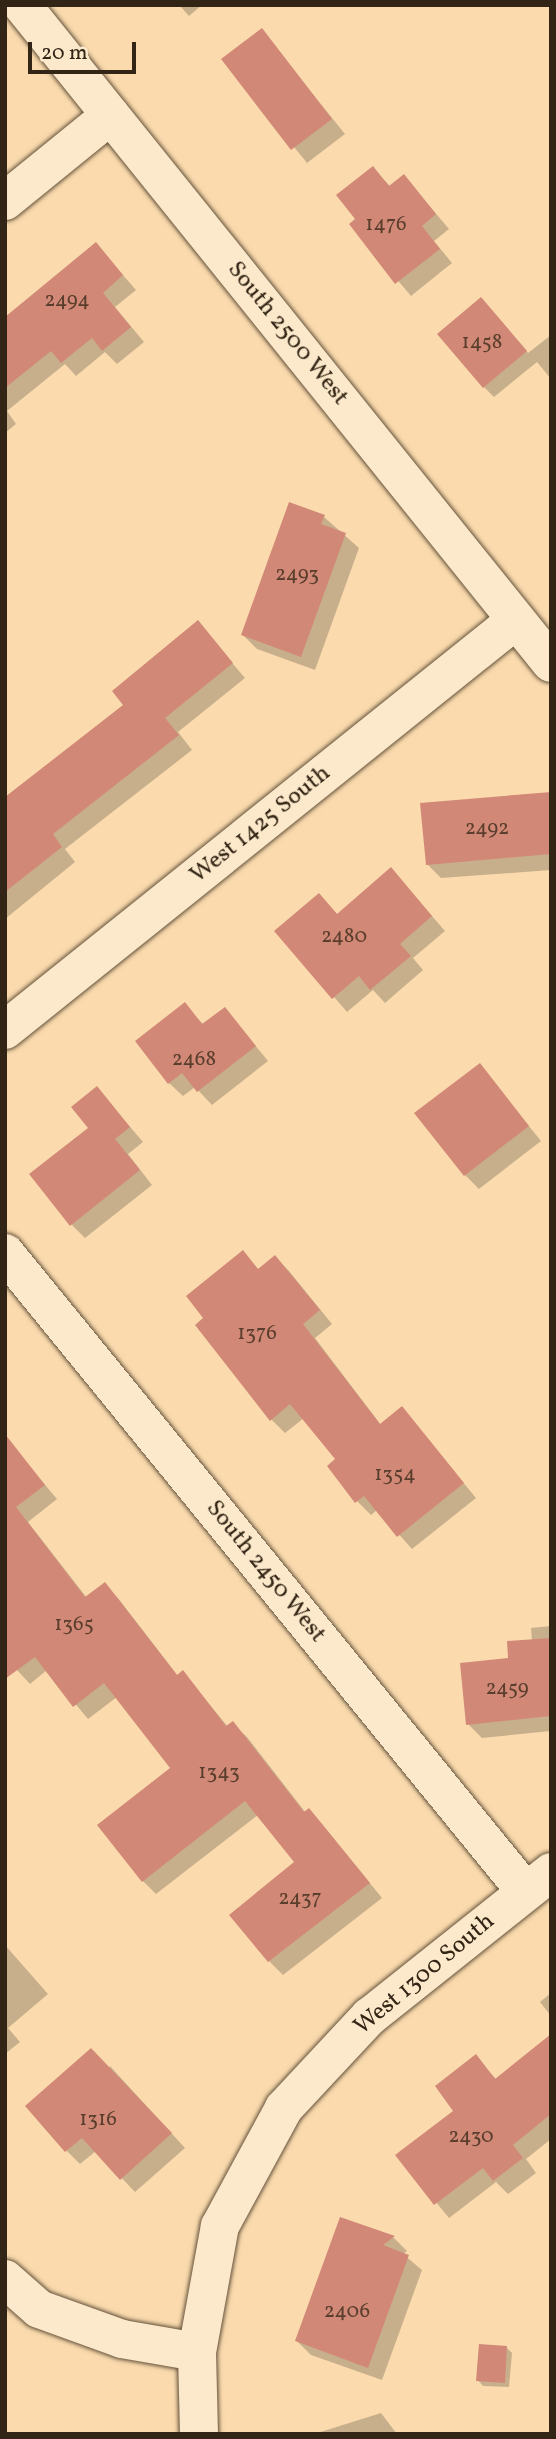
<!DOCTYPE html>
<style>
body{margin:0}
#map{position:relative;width:556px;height:2439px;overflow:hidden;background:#fbdbae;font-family:Vollkorn,serif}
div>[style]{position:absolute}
.shadow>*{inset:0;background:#0003}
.building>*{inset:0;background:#d28876}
.roads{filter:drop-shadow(0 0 2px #64523b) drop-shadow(0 0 2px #64523b)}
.minor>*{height:38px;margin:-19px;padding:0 19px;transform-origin:19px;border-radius:19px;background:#fce8ca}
span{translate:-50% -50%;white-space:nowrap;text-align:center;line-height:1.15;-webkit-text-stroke:7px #fce8ca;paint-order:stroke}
.number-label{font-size:21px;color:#5a3e2d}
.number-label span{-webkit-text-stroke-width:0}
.street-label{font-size:24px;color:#322515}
.frame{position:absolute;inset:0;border:7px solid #322515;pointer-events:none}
.scale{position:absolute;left:28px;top:42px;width:108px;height:32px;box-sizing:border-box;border:4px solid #322515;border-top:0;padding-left:9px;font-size:21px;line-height:24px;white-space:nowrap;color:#322515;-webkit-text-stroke:5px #fce8ca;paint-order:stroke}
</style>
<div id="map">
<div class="shadow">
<div style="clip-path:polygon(179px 5px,202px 5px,189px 16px)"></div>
<div style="clip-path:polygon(261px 30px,345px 134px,307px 163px,223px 60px)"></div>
<div style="clip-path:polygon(373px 169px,391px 187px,404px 176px,449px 229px,434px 241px,452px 263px,411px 296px,351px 225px,358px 219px)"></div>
<div style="clip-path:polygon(96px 244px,136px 290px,115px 307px,144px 342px,117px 364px,105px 352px,76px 376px,65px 364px,7px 411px,16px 424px,5px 433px,5px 319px)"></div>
<div style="clip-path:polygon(491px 309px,528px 353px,551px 335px,551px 379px,537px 362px,494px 397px,484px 387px)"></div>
<div style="clip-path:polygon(324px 517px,359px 548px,315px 670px,257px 649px,243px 635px)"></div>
<div style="clip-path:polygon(198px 623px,245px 678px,178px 732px,192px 750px,65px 849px,75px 862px,5px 919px,5px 799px,126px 705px)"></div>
<div style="clip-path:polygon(551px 793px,551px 870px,441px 878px,427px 864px)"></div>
<div style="clip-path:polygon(391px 869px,445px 931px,413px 958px,423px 970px,385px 1003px,373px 990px,347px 1012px,277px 931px,319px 895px,338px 915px)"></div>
<div style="clip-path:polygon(185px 1005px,204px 1025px,225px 1009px,268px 1061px,212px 1105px,195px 1087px,183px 1096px,169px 1083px)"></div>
<div style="clip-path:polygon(480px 1065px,541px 1141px,479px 1189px,465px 1175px)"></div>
<div style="clip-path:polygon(97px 1088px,143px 1142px,128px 1154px,152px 1185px,85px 1238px,72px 1225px)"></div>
<div style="clip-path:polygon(243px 1253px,259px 1270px,275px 1257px,289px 1271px,332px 1324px,315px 1338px,381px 1425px,402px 1408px,476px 1498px,412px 1549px,377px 1510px,371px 1515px,357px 1501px,338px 1460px,304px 1418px,285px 1433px,271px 1419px,206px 1318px)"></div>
<div style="clip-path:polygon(10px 1443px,57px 1499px,28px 1522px,87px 1598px,104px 1584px,118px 1598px,178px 1676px,183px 1672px,228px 1727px,233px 1724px,247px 1737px,306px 1813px,309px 1811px,322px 1824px,382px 1898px,283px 1975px,269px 1961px,296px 1862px,258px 1815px,156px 1894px,143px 1881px,173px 1769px,117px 1697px,88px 1719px,47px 1670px,30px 1684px,17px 1670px)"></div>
<div style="clip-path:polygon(551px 1626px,551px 1731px,482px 1738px,468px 1724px,510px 1659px,532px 1641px,531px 1628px)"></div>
<div style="clip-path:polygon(5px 1945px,48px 1994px,8px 2028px,20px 2042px,5px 2054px)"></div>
<div style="clip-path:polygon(551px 1993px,551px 2016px,540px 2002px)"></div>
<div style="clip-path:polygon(551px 2036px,551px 2139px,526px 2159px,536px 2173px,508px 2194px,496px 2182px,449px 2218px,398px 2156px,456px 2111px,476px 2057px,497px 2080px)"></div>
<div style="clip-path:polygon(110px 2066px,185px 2148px,135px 2192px,96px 2151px,80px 2164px,67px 2151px)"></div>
<div style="clip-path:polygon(341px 2219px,394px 2238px,407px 2251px,403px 2254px,422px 2270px,382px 2380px,311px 2355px,297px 2341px)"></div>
<div style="clip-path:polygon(507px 2348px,512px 2353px,509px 2387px,483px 2386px,478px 2380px)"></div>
<div style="clip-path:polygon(381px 2413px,397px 2434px,314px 2434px)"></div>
</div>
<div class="building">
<div style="clip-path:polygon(262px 28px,332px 119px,291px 150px,221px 59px)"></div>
<div style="clip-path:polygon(373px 166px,389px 186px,404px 174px,436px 214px,422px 226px,440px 249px,395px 284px,349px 224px,355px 219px,336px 195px)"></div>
<div style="clip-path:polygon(96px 242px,123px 275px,103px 293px,131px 327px,102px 351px,92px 338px,61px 363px,51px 351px,5px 388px,5px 317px)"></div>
<div style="clip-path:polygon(481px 297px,527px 351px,483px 388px,437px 334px)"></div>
<div style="clip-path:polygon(289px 502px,325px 515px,321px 524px,346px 533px,301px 657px,241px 635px)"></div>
<div style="clip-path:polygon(198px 620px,233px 663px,165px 718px,179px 735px,53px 834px,62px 847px,5px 892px,5px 797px,123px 705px,112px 691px)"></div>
<div style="clip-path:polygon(551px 792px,551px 854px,426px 865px,420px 803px)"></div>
<div style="clip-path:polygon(391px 867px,432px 916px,400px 944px,411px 956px,370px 990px,359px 976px,332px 999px,274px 931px,319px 893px,337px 914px)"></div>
<div style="clip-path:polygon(185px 1002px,202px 1024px,225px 1007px,256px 1046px,197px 1092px,182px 1073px,168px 1084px,135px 1041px)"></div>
<div style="clip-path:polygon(480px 1063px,529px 1126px,464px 1176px,414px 1113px)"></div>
<div style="clip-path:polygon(97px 1086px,130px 1127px,115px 1139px,140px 1170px,70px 1226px,29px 1174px,88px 1128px,71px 1107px)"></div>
<div style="clip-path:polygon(243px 1250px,258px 1269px,275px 1255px,320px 1310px,303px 1324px,380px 1424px,402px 1406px,464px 1483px,397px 1537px,364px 1496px,355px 1503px,327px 1466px,335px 1459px,290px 1404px,270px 1421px,195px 1325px,203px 1318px,186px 1296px)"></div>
<div style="clip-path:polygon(5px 1434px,45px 1485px,16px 1507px,85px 1597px,105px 1582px,177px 1675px,183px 1670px,226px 1726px,233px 1721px,304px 1812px,309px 1808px,370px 1883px,268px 1962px,229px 1915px,294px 1862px,245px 1801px,142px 1882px,97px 1825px,170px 1768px,104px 1683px,73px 1707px,35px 1657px,5px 1679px)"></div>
<div style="clip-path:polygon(551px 1638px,551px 1716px,466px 1725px,460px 1663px,508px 1658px,507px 1641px)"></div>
<div style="clip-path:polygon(551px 2034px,551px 2114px,513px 2145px,523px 2158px,493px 2181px,483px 2168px,434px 2205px,395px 2155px,453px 2111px,435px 2086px,476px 2054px,495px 2079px)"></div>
<div style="clip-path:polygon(91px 2048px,172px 2133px,120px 2180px,82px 2138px,65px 2152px,25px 2106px)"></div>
<div style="clip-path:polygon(340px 2217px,395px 2236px,383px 2245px,409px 2255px,368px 2368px,295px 2341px)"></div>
<div style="clip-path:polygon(479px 2344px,507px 2346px,505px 2383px,476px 2381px)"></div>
</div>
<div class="roads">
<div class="minor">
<div style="left:22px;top:5px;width:844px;rotate:51.2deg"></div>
<div style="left:5px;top:201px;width:136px;rotate:-39.1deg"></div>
<div style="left:5px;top:1030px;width:655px;rotate:-38.74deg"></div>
<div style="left:5px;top:1253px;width:824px;rotate:50.81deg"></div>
<div style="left:5px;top:2279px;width:45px;rotate:41.4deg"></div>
<div style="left:39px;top:2309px;width:88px;rotate:19.9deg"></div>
<div style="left:122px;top:2339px;width:76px;rotate:9.8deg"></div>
<div style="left:199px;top:2434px;width:82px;rotate:-91.4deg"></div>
<div style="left:197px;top:2352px;width:128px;rotate:-79.7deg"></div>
<div style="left:220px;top:2226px;width:134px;rotate:-61.5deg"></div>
<div style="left:284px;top:2108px;width:125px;rotate:-47deg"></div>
<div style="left:369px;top:2017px;width:233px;rotate:-38.5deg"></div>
</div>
</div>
<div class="number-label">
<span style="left:386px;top:225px">1476</span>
<span style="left:67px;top:301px">2494</span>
<span style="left:482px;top:343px">1458</span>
<span style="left:297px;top:575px">2493</span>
<span style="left:487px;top:829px">2492</span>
<span style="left:344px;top:937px">2480</span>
<span style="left:194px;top:1060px">2468</span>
<span style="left:257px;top:1334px">1376</span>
<span style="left:395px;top:1475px">1354</span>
<span style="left:74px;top:1625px">1365</span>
<span style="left:507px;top:1689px">2459</span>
<span style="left:219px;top:1773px">1343</span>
<span style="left:300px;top:1899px">2437</span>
<span style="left:98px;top:2120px">1316</span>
<span style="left:471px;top:2137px">2430</span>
<span style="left:347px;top:2312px">2406</span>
</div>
<div class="street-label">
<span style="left:287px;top:334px;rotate:51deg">South 2500 West</span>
<span style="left:261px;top:825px;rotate:-39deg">West 1425 South</span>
<span style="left:265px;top:1572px;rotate:51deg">South 2450 West</span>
<span style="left:425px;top:1975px;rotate:-40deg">West 1300 South</span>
</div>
<div class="frame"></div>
<div class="scale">20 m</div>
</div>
